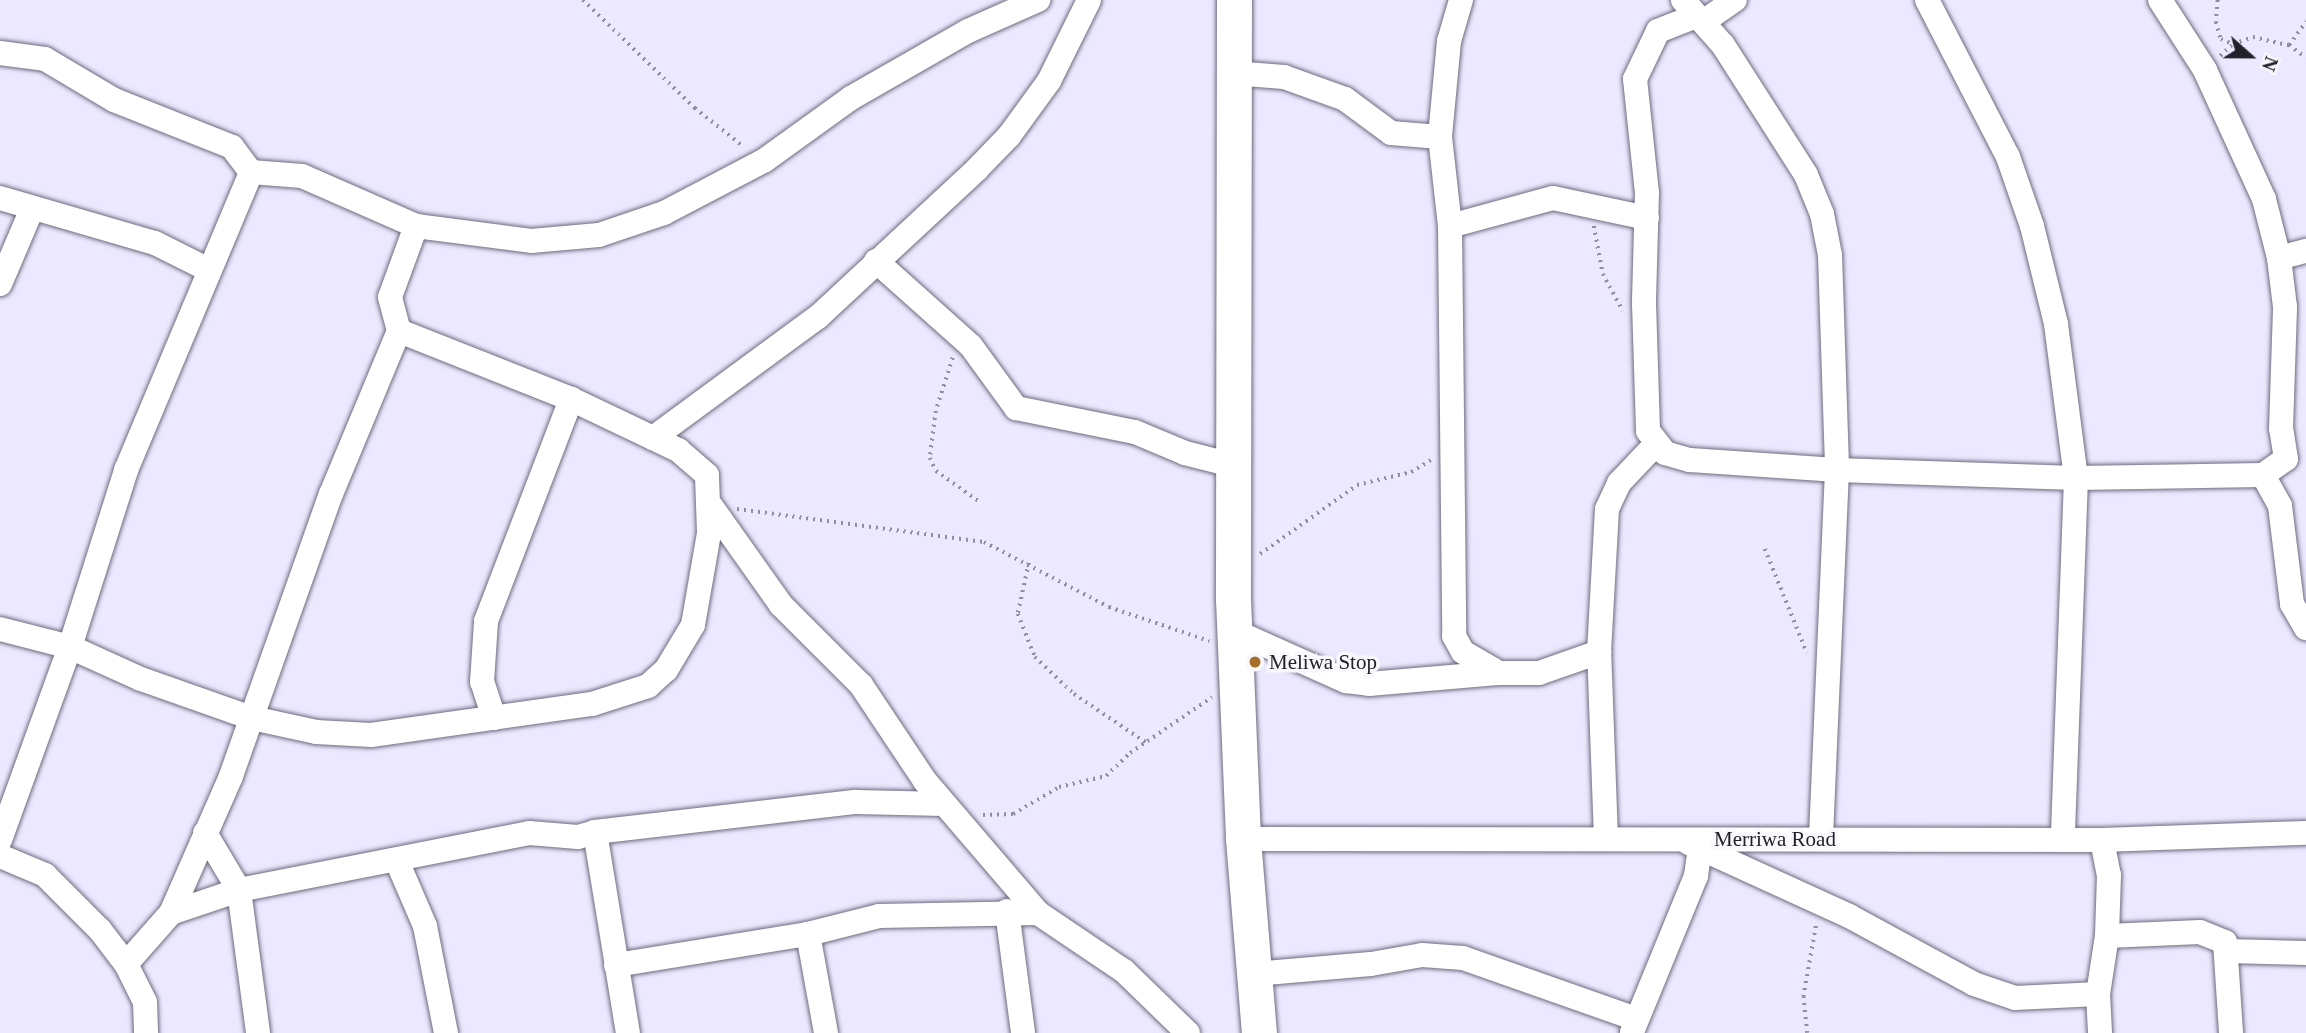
<!DOCTYPE html>
<style>
body{margin:0}
#map{position:relative;width:2306px;height:1033px;overflow:hidden;background:#ebe8ff;font-family:Georgia,serif}
div>[style]{position:absolute}
.path>*{height:3.5px;margin-top:-1.75px;transform-origin:0;background:repeating-linear-gradient(90deg,#908e9e 0 2px,transparent 0 7px)}
.roads{filter:drop-shadow(0 0 2px #6e6b7f) drop-shadow(0 0 2px #6e6b7f)}
.minor>*{height:24px;margin:-12px;padding:0 12px;transform-origin:12px;border-radius:12px;background:#fff}
.highway>*{height:35px;margin:-17.5px;padding:0 17.5px;transform-origin:17.5px;border-radius:17.5px;background:#fff}
.dots>*{width:19px;height:19px;translate:-50% -50%;box-sizing:border-box;border:4px solid #f9f8fd;border-radius:50%}
span{translate:-50% -50%;white-space:nowrap;text-align:center;line-height:1.15;-webkit-text-stroke:7px #f9f8fd;paint-order:stroke}
.poi-label{font-size:21px;color:#222129}
.left{translate:0 -50%;text-align:left}
.street-label{font-size:21px;color:#222129}
.north{position:absolute;left:2215px;top:21px;width:70px;height:70px;-webkit-text-stroke:5px #f9f8fd;paint-order:stroke;rotate:111deg;font-size:19px;font-weight:700;line-height:28px;text-align:center;color:#222129}
.north::after{content:'';display:block;margin:auto;width:24px;height:32px;background:#222129;clip-path:polygon(50% 0,100% 100%,50% 72%,0 100%)}
</style>
<div id="map">
<div class="path">
<div style="left:583px;top:0;width:156px;rotate:44deg"></div>
<div style="left:695px;top:108px;width:63px;rotate:38.5deg"></div>
<div style="left:2218px;top:0;width:22px;rotate:95deg"></div>
<div style="left:2216px;top:22px;width:18px;rotate:74deg"></div>
<div style="left:2221px;top:39px;width:13px;rotate:23deg"></div>
<div style="left:2289px;top:45px;width:29px;rotate:-54deg"></div>
<div style="left:2220px;top:56px;width:18px;rotate:-43deg"></div>
<div style="left:2233px;top:44px;width:21px;rotate:-19deg"></div>
<div style="left:2253px;top:37px;width:37px;rotate:13deg"></div>
<div style="left:2289px;top:45px;width:21px;rotate:37deg"></div>
<div style="left:1594px;top:226px;width:49px;rotate:79.4deg"></div>
<div style="left:1603px;top:274px;width:42px;rotate:61.6deg"></div>
<div style="left:953px;top:358px;width:56px;rotate:107.8deg"></div>
<div style="left:936px;top:411px;width:47px;rotate:97.3deg"></div>
<div style="left:930px;top:458px;width:14px;rotate:65deg"></div>
<div style="left:936px;top:471px;width:54px;rotate:35.2deg"></div>
<div style="left:737px;top:509px;width:249px;rotate:7.6deg"></div>
<div style="left:984px;top:542px;width:141px;rotate:27.5deg"></div>
<div style="left:1109px;top:607px;width:106px;rotate:18.8deg"></div>
<div style="left:1765px;top:549px;width:112px;rotate:68deg"></div>
<div style="left:1260px;top:554px;width:119px;rotate:-35.4deg"></div>
<div style="left:1357px;top:485px;width:56px;rotate:-13.5deg"></div>
<div style="left:1411px;top:472px;width:23px;rotate:-31deg"></div>
<div style="left:1029px;top:563px;width:52px;rotate:102.2deg"></div>
<div style="left:1018px;top:614px;width:46px;rotate:68.4deg"></div>
<div style="left:1035px;top:657px;width:54px;rotate:43.5deg"></div>
<div style="left:1074px;top:694px;width:89px;rotate:34deg"></div>
<div style="left:983px;top:815px;width:30px;rotate:-2deg"></div>
<div style="left:1013px;top:814px;width:53px;rotate:-30.4deg"></div>
<div style="left:1059px;top:787px;width:48px;rotate:-13.2deg"></div>
<div style="left:1106px;top:776px;width:33px;rotate:-44deg"></div>
<div style="left:1130px;top:753px;width:99px;rotate:-34.3deg"></div>
<div style="left:1807px;top:1033px;width:36px;rotate:-96deg"></div>
<div style="left:1803px;top:997px;width:74px;rotate:-79.9deg"></div>
</div>
<div class="roads">
<div class="minor">
<div style="left:1461px;top:0;width:43px;rotate:106.3deg"></div>
<div style="left:1449px;top:41px;width:96px;rotate:95.4deg"></div>
<div style="left:1440px;top:137px;width:90px;rotate:83.6deg"></div>
<div style="left:1450px;top:226px;width:410px;rotate:89.4deg"></div>
<div style="left:1454px;top:636px;width:18px;rotate:61deg"></div>
<div style="left:1463px;top:652px;width:42px;rotate:30.3deg"></div>
<div style="left:1499px;top:673px;width:40px"></div>
<div style="left:1539px;top:673px;width:64px;rotate:-19.3deg"></div>
<div style="left:1683px;top:0;width:60px;rotate:48.4deg"></div>
<div style="left:1723px;top:45px;width:154px;rotate:57.4deg"></div>
<div style="left:1806px;top:175px;width:42px;rotate:67.7deg"></div>
<div style="left:1822px;top:214px;width:42px;rotate:79deg"></div>
<div style="left:1830px;top:255px;width:215px;rotate:88.1deg"></div>
<div style="left:1837px;top:470px;width:368px;rotate:92.5deg"></div>
<div style="left:1927px;top:0;width:177px;rotate:62.7deg"></div>
<div style="left:2008px;top:157px;width:73px;rotate:70.8deg"></div>
<div style="left:2032px;top:226px;width:101px;rotate:76.2deg"></div>
<div style="left:2056px;top:324px;width:155px;rotate:82.6deg"></div>
<div style="left:2076px;top:478px;width:362px;rotate:92.1deg"></div>
<div style="left:1696px;top:16px;width:41px;rotate:158.5deg"></div>
<div style="left:1658px;top:31px;width:53px;rotate:115.6deg"></div>
<div style="left:1635px;top:79px;width:115px;rotate:84deg"></div>
<div style="left:1647px;top:193px;width:110px;rotate:91.6deg"></div>
<div style="left:1644px;top:303px;width:128px;rotate:88.2deg"></div>
<div style="left:1648px;top:431px;width:28px;rotate:52deg"></div>
<div style="left:1665px;top:453px;width:26px;rotate:16deg"></div>
<div style="left:1690px;top:460px;width:147px;rotate:3.9deg"></div>
<div style="left:1837px;top:470px;width:239px;rotate:1.9deg"></div>
<div style="left:2076px;top:478px;width:187px;rotate:-0.9deg"></div>
<div style="left:2263px;top:475px;width:28px;rotate:-35deg"></div>
<div style="left:2286px;top:459px;width:30px;rotate:-99deg"></div>
<div style="left:2281px;top:429px;width:122px;rotate:-88.1deg"></div>
<div style="left:2285px;top:307px;width:49px;rotate:-97deg"></div>
<div style="left:2279px;top:258px;width:61px;rotate:-104.3deg"></div>
<div style="left:2264px;top:199px;width:142px;rotate:-114.6deg"></div>
<div style="left:2205px;top:70px;width:83px;rotate:-122.7deg"></div>
<div style="left:1703px;top:22px;width:39px;rotate:-35deg"></div>
<div style="left:0;top:53px;width:45px;rotate:7.6deg"></div>
<div style="left:45px;top:59px;width:80px;rotate:30.7deg"></div>
<div style="left:114px;top:100px;width:127px;rotate:21.7deg"></div>
<div style="left:232px;top:147px;width:31px;rotate:53deg"></div>
<div style="left:251px;top:172px;width:51px;rotate:4.5deg"></div>
<div style="left:302px;top:176px;width:124px;rotate:23.7deg"></div>
<div style="left:416px;top:226px;width:116px;rotate:7.4deg"></div>
<div style="left:531px;top:241px;width:68px;rotate:-5deg"></div>
<div style="left:599px;top:235px;width:69px;rotate:-18.7deg"></div>
<div style="left:664px;top:213px;width:114px;rotate:-27.7deg"></div>
<div style="left:765px;top:160px;width:106px;rotate:-35.8deg"></div>
<div style="left:851px;top:98px;width:135px;rotate:-29.8deg"></div>
<div style="left:968px;top:31px;width:77px;rotate:-23.9deg"></div>
<div style="left:1233px;top:73px;width:51px;rotate:4.5deg"></div>
<div style="left:1284px;top:77px;width:65px;rotate:19.8deg"></div>
<div style="left:1345px;top:99px;width:57px;rotate:36.5deg"></div>
<div style="left:1391px;top:133px;width:49px;rotate:4.7deg"></div>
<div style="left:0;top:198px;width:161px;rotate:16.2deg"></div>
<div style="left:155px;top:243px;width:60px;rotate:26.6deg"></div>
<div style="left:1450px;top:226px;width:107px;rotate:-15.2deg"></div>
<div style="left:1553px;top:198px;width:96px;rotate:12deg"></div>
<div style="left:2279px;top:258px;width:28px;rotate:-15deg"></div>
<div style="left:876px;top:261px;width:127px;rotate:41.8deg"></div>
<div style="left:971px;top:346px;width:77px;rotate:54deg"></div>
<div style="left:1016px;top:408px;width:121px;rotate:11.4deg"></div>
<div style="left:1135px;top:432px;width:54px;rotate:22.8deg"></div>
<div style="left:1185px;top:453px;width:49px;rotate:14.3deg"></div>
<div style="left:0;top:284px;width:82px;rotate:-66.9deg"></div>
<div style="left:653px;top:438px;width:205px;rotate:-36.3deg"></div>
<div style="left:818px;top:317px;width:217px;rotate:-42.9deg"></div>
<div style="left:977px;top:169px;width:46px;rotate:-45.9deg"></div>
<div style="left:1009px;top:136px;width:68px;rotate:-54deg"></div>
<div style="left:1049px;top:81px;width:90px;rotate:-63.7deg"></div>
<div style="left:2263px;top:475px;width:35px;rotate:61deg"></div>
<div style="left:2280px;top:506px;width:99px;rotate:83deg"></div>
<div style="left:2292px;top:604px;width:28px;rotate:60deg"></div>
<div style="left:711px;top:506px;width:121px;rotate:54.7deg"></div>
<div style="left:781px;top:605px;width:113px;rotate:45deg"></div>
<div style="left:861px;top:685px;width:115px;rotate:56.3deg"></div>
<div style="left:925px;top:781px;width:174px;rotate:49.4deg"></div>
<div style="left:0;top:629px;width:72px;rotate:14.4deg"></div>
<div style="left:70px;top:647px;width:78px;rotate:24.3deg"></div>
<div style="left:141px;top:679px;width:118px;rotate:19.4deg"></div>
<div style="left:252px;top:718px;width:66px;rotate:12.3deg"></div>
<div style="left:316px;top:732px;width:55px;rotate:3.1deg"></div>
<div style="left:371px;top:735px;width:223px;rotate:-8deg"></div>
<div style="left:592px;top:704px;width:59px;rotate:-17.8deg"></div>
<div style="left:648px;top:686px;width:24px;rotate:-42deg"></div>
<div style="left:666px;top:670px;width:52px;rotate:-59deg"></div>
<div style="left:693px;top:625px;width:93px;rotate:-80.1deg"></div>
<div style="left:709px;top:533px;width:58px;rotate:-92deg"></div>
<div style="left:707px;top:475px;width:38px;rotate:-139deg"></div>
<div style="left:678px;top:450px;width:119px;rotate:-154.5deg"></div>
<div style="left:571px;top:399px;width:185px;rotate:-158.4deg"></div>
<div style="left:399px;top:331px;width:35px;rotate:-105deg"></div>
<div style="left:390px;top:297px;width:76px;rotate:-69.9deg"></div>
<div style="left:1234px;top:631px;width:123px;rotate:24.1deg"></div>
<div style="left:1346px;top:681px;width:23px;rotate:7deg"></div>
<div style="left:1369px;top:684px;width:129px;rotate:-4.9deg"></div>
<div style="left:494px;top:718px;width:38px;rotate:-108deg"></div>
<div style="left:482px;top:682px;width:61px;rotate:-86.2deg"></div>
<div style="left:486px;top:621px;width:238px;rotate:-69deg"></div>
<div style="left:595px;top:832px;width:263px;rotate:-6.6deg"></div>
<div style="left:856px;top:802px;width:88px;rotate:1.3deg"></div>
<div style="left:205px;top:833px;width:66px;rotate:59.2deg"></div>
<div style="left:239px;top:890px;width:144px;rotate:82.4deg"></div>
<div style="left:1243px;top:839px;width:859px;rotate:0.07deg"></div>
<div style="left:2102px;top:840px;width:204px;rotate:-2deg"></div>
<div style="left:1606px;top:839px;width:187px;rotate:-92.1deg"></div>
<div style="left:1599px;top:652px;width:143px;rotate:-86.8deg"></div>
<div style="left:1607px;top:509px;width:29px;rotate:-65deg"></div>
<div style="left:1619px;top:483px;width:52px;rotate:-46.5deg"></div>
<div style="left:0;top:840px;width:205px;rotate:-70.1deg"></div>
<div style="left:70px;top:647px;width:186px;rotate:-72.4deg"></div>
<div style="left:126px;top:470px;width:323px;rotate:-67.2deg"></div>
<div style="left:2102px;top:840px;width:36px;rotate:79deg"></div>
<div style="left:2109px;top:875px;width:61px;rotate:91.9deg"></div>
<div style="left:2107px;top:936px;width:93px;rotate:-2.5deg"></div>
<div style="left:2200px;top:932px;width:27px;rotate:22deg"></div>
<div style="left:2225px;top:942px;width:91px;rotate:86.2deg"></div>
<div style="left:1689px;top:843px;width:176px;rotate:24.5deg"></div>
<div style="left:1849px;top:916px;width:142px;rotate:28.5deg"></div>
<div style="left:1974px;top:984px;width:43px;rotate:18.9deg"></div>
<div style="left:2015px;top:998px;width:83px;rotate:-2.8deg"></div>
<div style="left:2098px;top:994px;width:59px;rotate:-81.2deg"></div>
<div style="left:0;top:856px;width:49px;rotate:22.9deg"></div>
<div style="left:45px;top:875px;width:78px;rotate:45deg"></div>
<div style="left:100px;top:930px;width:43px;rotate:52.6deg"></div>
<div style="left:126px;top:964px;width:42px;rotate:63.4deg"></div>
<div style="left:145px;top:1002px;width:31px;rotate:88deg"></div>
<div style="left:397px;top:861px;width:71px;rotate:66.7deg"></div>
<div style="left:425px;top:926px;width:109px;rotate:78.9deg"></div>
<div style="left:1007px;top:911px;width:123px;rotate:82.5deg"></div>
<div style="left:171px;top:913px;width:72px;rotate:-18.7deg"></div>
<div style="left:239px;top:890px;width:296px;rotate:-11.1deg"></div>
<div style="left:529px;top:833px;width:49px;rotate:4.7deg"></div>
<div style="left:578px;top:837px;width:18px;rotate:-16deg"></div>
<div style="left:595px;top:832px;width:204px;rotate:80.7deg"></div>
<div style="left:808px;top:934px;width:101px;rotate:79.7deg"></div>
<div style="left:2227px;top:951px;width:79px;rotate:1.5deg"></div>
<div style="left:126px;top:964px;width:68px;rotate:-48.6deg"></div>
<div style="left:171px;top:913px;width:150px;rotate:-66.3deg"></div>
<div style="left:231px;top:776px;width:299px;rotate:-70.5deg"></div>
<div style="left:331px;top:494px;width:177px;rotate:-67.4deg"></div>
<div style="left:616px;top:965px;width:194px;rotate:-9.2deg"></div>
<div style="left:808px;top:934px;width:73px;rotate:-14.2deg"></div>
<div style="left:879px;top:916px;width:159px;rotate:-1.1deg"></div>
<div style="left:1038px;top:913px;width:104px;rotate:34deg"></div>
<div style="left:1124px;top:971px;width:89px;rotate:44.1deg"></div>
<div style="left:1254px;top:974px;width:117px;rotate:-4.9deg"></div>
<div style="left:1371px;top:964px;width:52px;rotate:-10deg"></div>
<div style="left:1422px;top:955px;width:41px;rotate:4.2deg"></div>
<div style="left:1463px;top:958px;width:183px;rotate:19.4deg"></div>
<div style="left:2098px;top:994px;width:39px;rotate:87deg"></div>
<div style="left:1632px;top:1032px;width:169px;rotate:-67.7deg"></div>
<div style="left:1696px;top:876px;width:28px;rotate:-82deg"></div>
</div>
<div class="highway">
<div style="left:1234px;top:0;width:599px;rotate:90.1deg"></div>
<div style="left:1233px;top:599px;width:240px;rotate:87.6deg"></div>
<div style="left:1243px;top:839px;width:195px;rotate:85.3deg"></div>
</div>
</div>
<div class="dots">
<div style="left:1255px;top:662px;background:#a66f2b"></div>
</div>
<div class="poi-label">
<span class="left" style="left:1269px;top:662px">Meliwa Stop</span>
</div>
<div class="street-label">
<span style="left:1775px;top:839px">Merriwa Road</span>
</div>
<div class="north">N</div>
</div>
